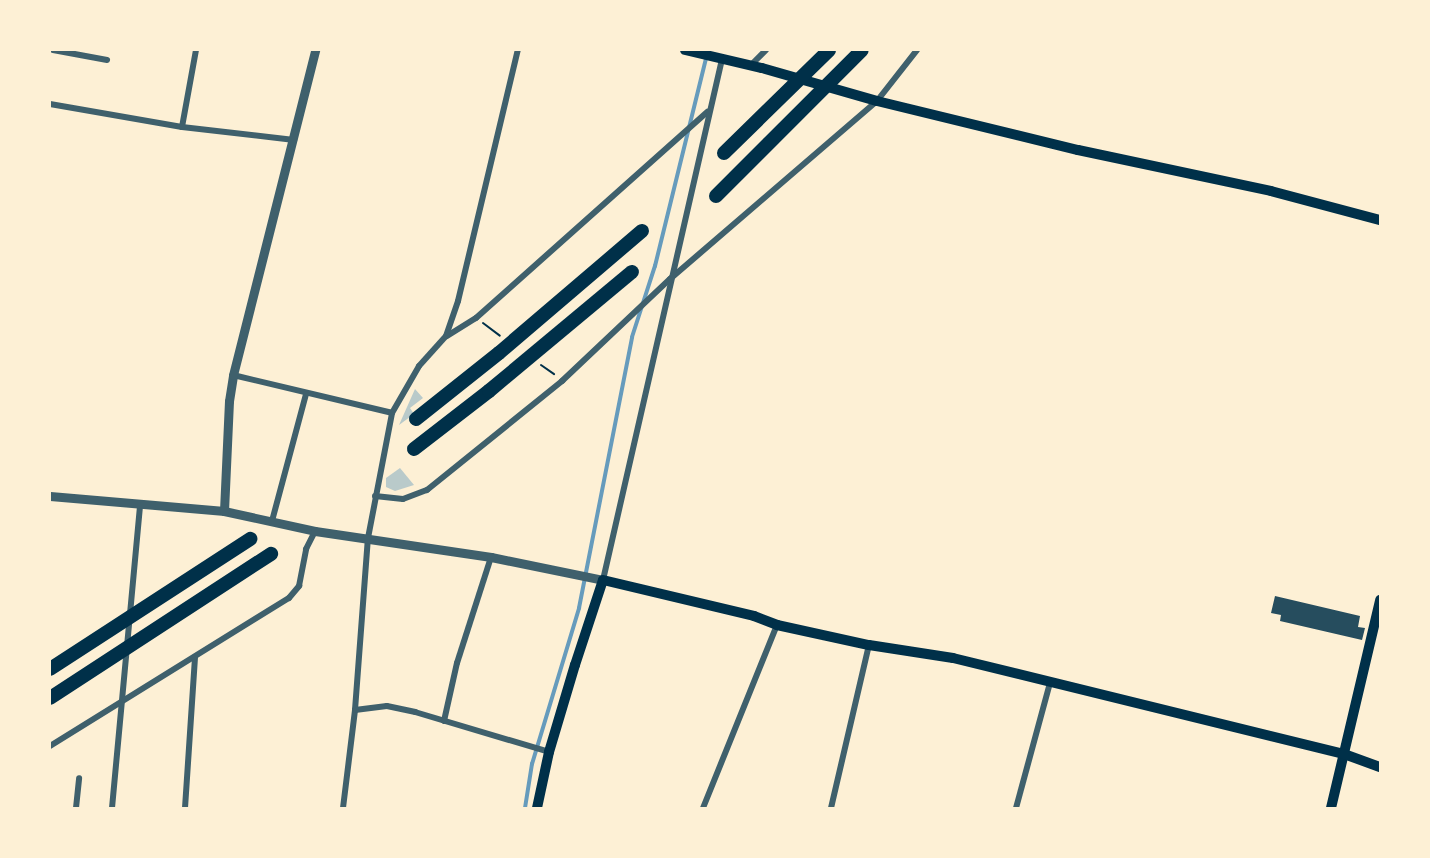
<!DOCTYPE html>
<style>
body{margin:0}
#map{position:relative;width:1430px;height:858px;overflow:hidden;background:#fdf0d5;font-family:"Fira Sans Condensed",sans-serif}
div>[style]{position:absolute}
.green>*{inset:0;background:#b9caca}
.stream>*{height:4px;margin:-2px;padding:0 2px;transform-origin:2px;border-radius:2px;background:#669bbc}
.building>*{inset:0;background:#264d5e}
.path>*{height:2px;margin:-1px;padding:0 1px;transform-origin:1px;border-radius:1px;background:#003049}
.minor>*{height:6px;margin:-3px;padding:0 3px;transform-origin:3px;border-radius:3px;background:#3f606c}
.tertiary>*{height:9px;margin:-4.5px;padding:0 4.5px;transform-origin:4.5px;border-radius:4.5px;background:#3f606c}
.secondary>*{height:10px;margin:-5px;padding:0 5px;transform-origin:5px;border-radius:5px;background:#003049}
.primary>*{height:10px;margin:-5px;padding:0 5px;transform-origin:5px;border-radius:5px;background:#003049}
.motorway>*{height:14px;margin:-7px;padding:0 7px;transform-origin:7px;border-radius:7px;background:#003049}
span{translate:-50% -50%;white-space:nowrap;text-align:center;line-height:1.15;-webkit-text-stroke:6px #fdf0d5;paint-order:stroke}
.frame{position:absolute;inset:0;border:51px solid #fdf0d5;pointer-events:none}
</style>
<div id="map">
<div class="green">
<div style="clip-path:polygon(415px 389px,423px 398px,410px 408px,414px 414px,399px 425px)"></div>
<div style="clip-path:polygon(400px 468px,414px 485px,395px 491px,386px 487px,386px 478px)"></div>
</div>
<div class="stream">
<div style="left:525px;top:808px;width:45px;rotate:-81deg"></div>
<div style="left:532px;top:764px;width:163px;rotate:-73.2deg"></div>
<div style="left:579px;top:608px;width:276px;rotate:-78.9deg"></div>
<div style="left:632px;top:337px;width:75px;rotate:-72.1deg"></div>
<div style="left:655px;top:266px;width:222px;rotate:-76.2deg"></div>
</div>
<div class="building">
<div style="clip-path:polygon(1275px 596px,1360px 616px,1358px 627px,1365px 628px,1362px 640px,1280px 621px,1281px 615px,1271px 613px)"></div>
</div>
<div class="path">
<div style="left:483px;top:323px;width:21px;rotate:37deg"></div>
<div style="left:541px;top:365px;width:16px;rotate:35deg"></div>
</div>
<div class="minor">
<div style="left:53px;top:50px;width:55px;rotate:10.5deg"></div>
<div style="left:751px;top:65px;width:21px;rotate:-45deg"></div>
<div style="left:50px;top:104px;width:134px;rotate:9.9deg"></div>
<div style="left:182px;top:127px;width:113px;rotate:6.6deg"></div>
<div style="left:182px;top:127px;width:78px;rotate:-79.7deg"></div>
<div style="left:447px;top:336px;width:34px;rotate:-32deg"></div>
<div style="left:476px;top:318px;width:310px;rotate:-41.7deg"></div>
<div style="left:233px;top:375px;width:163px;rotate:13.4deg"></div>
<div style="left:375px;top:496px;width:28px;rotate:6deg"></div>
<div style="left:403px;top:499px;width:26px;rotate:-21deg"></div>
<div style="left:427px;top:490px;width:174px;rotate:-38.9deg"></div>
<div style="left:562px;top:381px;width:149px;rotate:-43.4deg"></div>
<div style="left:670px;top:279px;width:273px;rotate:-40.7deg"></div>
<div style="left:877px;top:101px;width:65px;rotate:-51.9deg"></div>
<div style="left:272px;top:521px;width:131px;rotate:-75deg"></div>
<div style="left:603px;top:580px;width:534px;rotate:-77.13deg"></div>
<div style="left:355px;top:710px;width:32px;rotate:-7deg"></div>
<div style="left:387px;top:706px;width:29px;rotate:12deg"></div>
<div style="left:415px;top:712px;width:140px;rotate:16.6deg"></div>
<div style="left:444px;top:721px;width:59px;rotate:-77.4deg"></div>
<div style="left:457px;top:663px;width:111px;rotate:-72.2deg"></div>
<div style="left:50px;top:746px;width:281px;rotate:-31.8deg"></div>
<div style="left:289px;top:598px;width:16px;rotate:-50deg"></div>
<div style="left:299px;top:586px;width:38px;rotate:-79deg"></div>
<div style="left:306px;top:549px;width:20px;rotate:-63deg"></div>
<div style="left:76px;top:808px;width:30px;rotate:-84deg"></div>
<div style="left:112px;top:808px;width:305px;rotate:-84.7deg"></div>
<div style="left:185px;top:808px;width:151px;rotate:-86.2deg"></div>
<div style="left:343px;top:808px;width:99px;rotate:-83deg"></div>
<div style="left:355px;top:710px;width:172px;rotate:-85.7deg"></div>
<div style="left:368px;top:538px;width:127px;rotate:-79.1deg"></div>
<div style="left:392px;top:413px;width:54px;rotate:-60.1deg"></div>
<div style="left:419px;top:366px;width:40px;rotate:-48deg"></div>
<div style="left:446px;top:336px;width:37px;rotate:-71deg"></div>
<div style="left:458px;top:301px;width:258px;rotate:-76.6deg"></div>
<div style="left:703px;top:808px;width:197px;rotate:-68deg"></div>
<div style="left:831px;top:808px;width:167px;rotate:-76.9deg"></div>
<div style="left:1016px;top:808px;width:130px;rotate:-74.8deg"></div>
</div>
<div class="tertiary">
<div style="left:50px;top:496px;width:175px;rotate:4.9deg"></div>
<div style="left:224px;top:511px;width:93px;rotate:12.4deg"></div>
<div style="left:315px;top:531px;width:178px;rotate:8.4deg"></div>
<div style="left:491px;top:557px;width:114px;rotate:11.6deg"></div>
<div style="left:224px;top:511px;width:110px;rotate:-87.4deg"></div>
<div style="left:229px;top:401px;width:26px;rotate:-81deg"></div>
<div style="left:233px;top:375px;width:335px;rotate:-75.8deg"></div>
</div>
<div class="secondary">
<div style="left:685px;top:50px;width:79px;rotate:13.2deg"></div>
<div style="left:762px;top:68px;width:120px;rotate:16deg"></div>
<div style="left:877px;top:101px;width:207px;rotate:13.7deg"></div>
<div style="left:1078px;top:150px;width:197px;rotate:12deg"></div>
<div style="left:1271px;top:191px;width:113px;rotate:14.9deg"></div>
<div style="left:1331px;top:808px;width:214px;rotate:-76.7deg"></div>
</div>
<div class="primary">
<div style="left:537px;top:808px;width:57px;rotate:-77.9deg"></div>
<div style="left:549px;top:752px;width:91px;rotate:-73.4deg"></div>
<div style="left:575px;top:665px;width:89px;rotate:-71.8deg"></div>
<div style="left:603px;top:580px;width:155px;rotate:13.4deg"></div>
<div style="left:754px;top:616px;width:25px;rotate:21deg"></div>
<div style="left:777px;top:625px;width:94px;rotate:12.3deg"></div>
<div style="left:869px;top:645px;width:85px;rotate:8.8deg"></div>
<div style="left:953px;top:658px;width:403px;rotate:13.8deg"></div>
<div style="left:1344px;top:754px;width:38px;rotate:20deg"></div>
</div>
<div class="motorway">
<div style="left:724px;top:153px;width:147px;rotate:-44.4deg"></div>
<div style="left:716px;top:196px;width:206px;rotate:-45deg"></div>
<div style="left:416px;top:419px;width:106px;rotate:-38.5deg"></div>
<div style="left:499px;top:353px;width:188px;rotate:-40.5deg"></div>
<div style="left:414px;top:449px;width:95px;rotate:-37.7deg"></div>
<div style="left:489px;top:391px;width:186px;rotate:-39.8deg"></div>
<div style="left:50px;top:669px;width:239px;rotate:-33deg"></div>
<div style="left:50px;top:698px;width:264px;rotate:-33.1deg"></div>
</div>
<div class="frame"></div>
</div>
